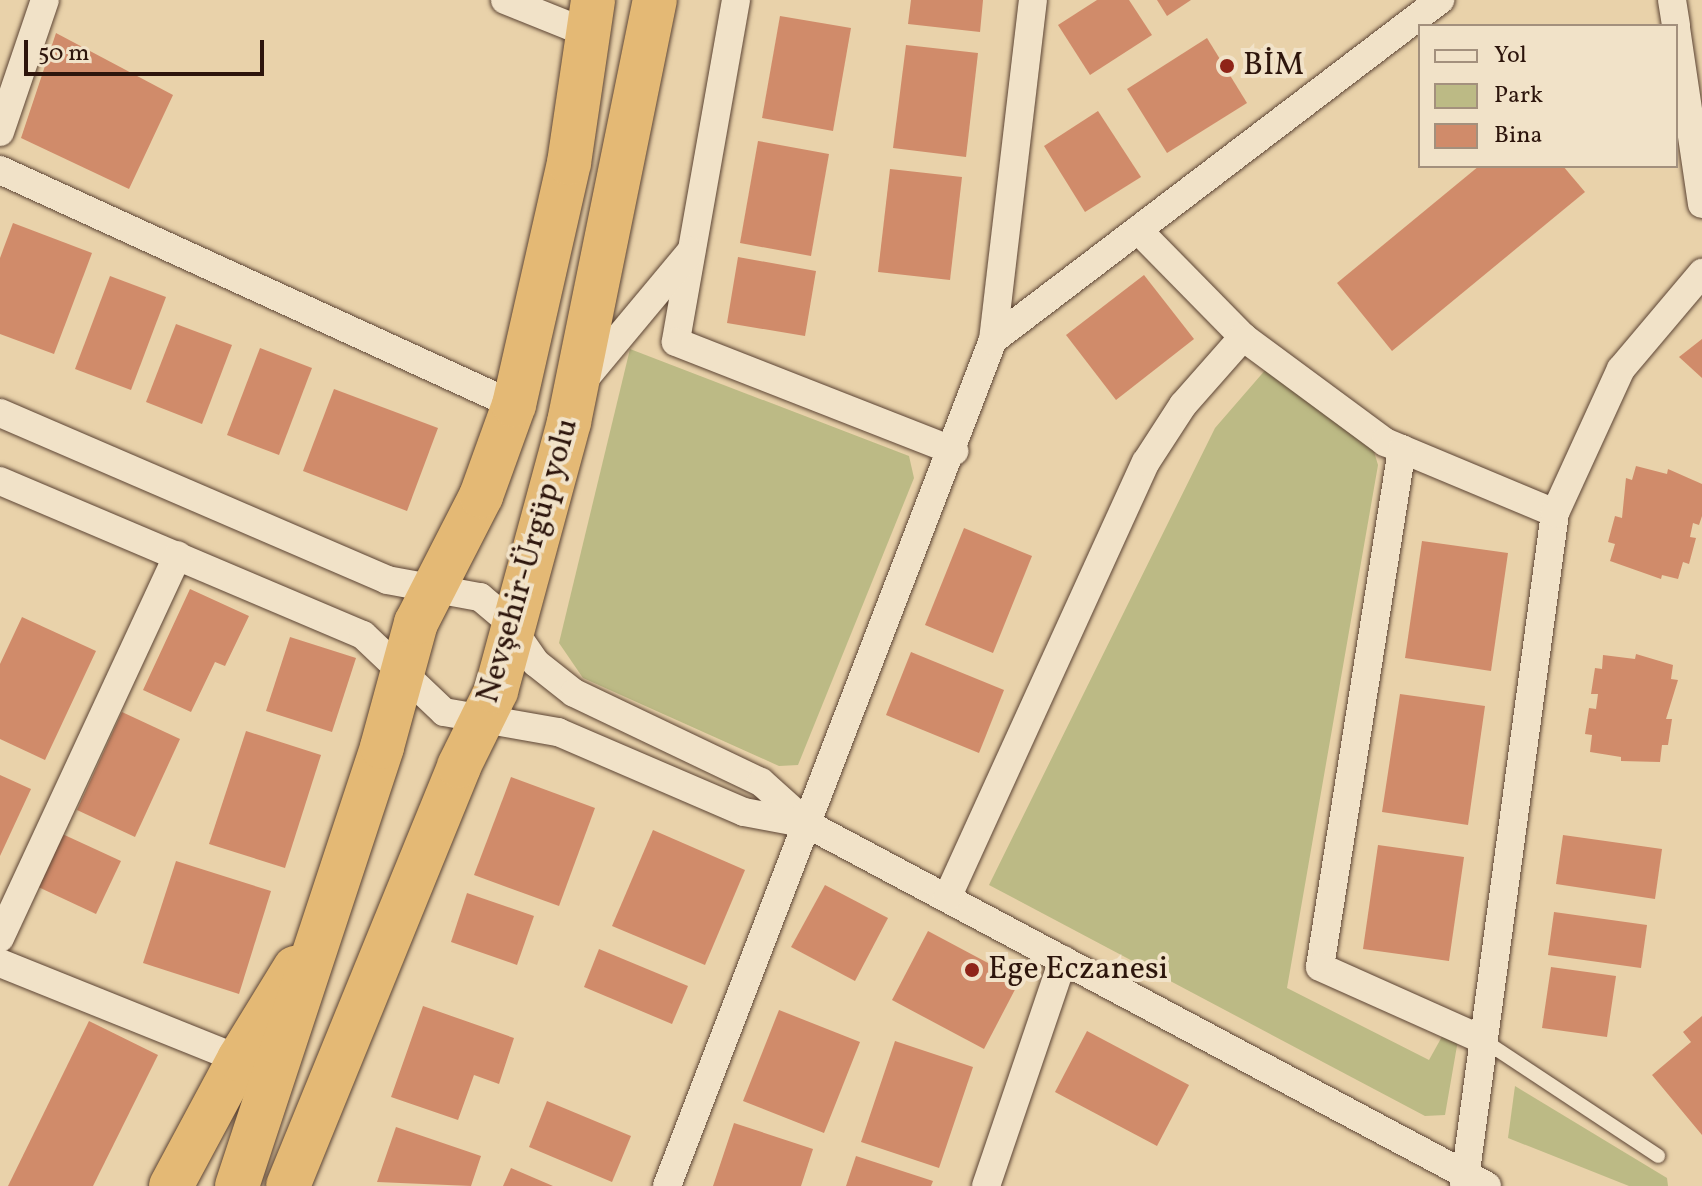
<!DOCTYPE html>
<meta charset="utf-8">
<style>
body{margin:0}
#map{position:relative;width:1702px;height:1186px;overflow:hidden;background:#e9d2aa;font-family:Vollkorn,serif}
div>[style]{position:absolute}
.green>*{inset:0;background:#bcba85}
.building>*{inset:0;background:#d08b6a}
.roads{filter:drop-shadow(0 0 2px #5c4434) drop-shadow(0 0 2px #5c4434)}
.lane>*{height:14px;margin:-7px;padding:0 7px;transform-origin:7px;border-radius:7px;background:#f1e2c8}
.street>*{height:28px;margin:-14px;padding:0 14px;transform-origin:14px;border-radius:14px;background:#f1e2c8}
.highway>*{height:44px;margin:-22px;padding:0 22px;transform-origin:22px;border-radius:22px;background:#e4b975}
.dots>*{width:22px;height:22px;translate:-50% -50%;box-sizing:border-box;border:4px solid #f1e2c8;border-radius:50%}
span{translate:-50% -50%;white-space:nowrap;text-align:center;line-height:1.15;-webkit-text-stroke:8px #f1e2c8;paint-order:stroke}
.poi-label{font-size:32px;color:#2d150c}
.left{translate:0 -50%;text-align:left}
.street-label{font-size:32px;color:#2d150c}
.legend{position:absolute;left:1418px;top:24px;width:260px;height:144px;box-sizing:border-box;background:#f1e2c8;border:2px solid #a3907d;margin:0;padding:10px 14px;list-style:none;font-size:24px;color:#2d150c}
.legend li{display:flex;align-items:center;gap:16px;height:40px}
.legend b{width:40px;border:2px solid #a3907d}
.scale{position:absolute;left:24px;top:40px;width:240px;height:36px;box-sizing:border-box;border:4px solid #2d150c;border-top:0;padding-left:10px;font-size:24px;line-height:28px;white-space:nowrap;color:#2d150c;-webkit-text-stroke:6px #f1e2c8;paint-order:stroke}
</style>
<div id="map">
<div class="green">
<div style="clip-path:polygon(630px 349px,909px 456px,914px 478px,798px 765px,779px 766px,583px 678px,559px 643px)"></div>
<div style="clip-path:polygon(1267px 368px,1372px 445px,1378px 465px,1287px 988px,1429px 1060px,1444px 1033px,1458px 1040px,1445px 1115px,1425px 1116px,989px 885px,1215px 428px)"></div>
<div style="clip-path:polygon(1515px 1086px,1667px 1178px,1668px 1186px,1629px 1186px,1508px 1138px)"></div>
</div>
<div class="building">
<div style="clip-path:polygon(911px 0,983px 0,980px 32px,908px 24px)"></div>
<div style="clip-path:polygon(1097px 0,1129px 0,1152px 35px,1090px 75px,1058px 25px)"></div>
<div style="clip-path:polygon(1157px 0,1191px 0,1167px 16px)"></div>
<div style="clip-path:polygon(780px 16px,851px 28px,833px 131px,762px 118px)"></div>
<div style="clip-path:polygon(56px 33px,173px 95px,129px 189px,21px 138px)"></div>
<div style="clip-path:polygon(1207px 38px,1247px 103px,1167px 153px,1127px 89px)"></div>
<div style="clip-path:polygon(906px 45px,978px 53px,966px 157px,893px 148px)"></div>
<div style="clip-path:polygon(1098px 111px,1141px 177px,1085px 212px,1044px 146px)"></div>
<div style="clip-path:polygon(758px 141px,829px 154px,811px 256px,740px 243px)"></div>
<div style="clip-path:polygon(1479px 166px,1563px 166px,1585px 192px,1392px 351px,1337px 283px)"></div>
<div style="clip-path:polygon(890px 169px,962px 177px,950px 280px,878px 272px)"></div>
<div style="clip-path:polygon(13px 223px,92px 253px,54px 354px,0 334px,0 258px)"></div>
<div style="clip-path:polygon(738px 257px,816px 271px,805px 336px,727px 323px)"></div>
<div style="clip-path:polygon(1144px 275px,1194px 339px,1116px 400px,1066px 335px)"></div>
<div style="clip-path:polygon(110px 276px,166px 297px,131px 390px,75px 369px)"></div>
<div style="clip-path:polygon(176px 324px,232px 345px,202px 424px,146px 402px)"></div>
<div style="clip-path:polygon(1702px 339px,1702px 378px,1679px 357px)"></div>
<div style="clip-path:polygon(260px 348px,312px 368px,279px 455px,227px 435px)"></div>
<div style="clip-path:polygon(334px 389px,438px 428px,407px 511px,303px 471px)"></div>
<div style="clip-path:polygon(1636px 466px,1667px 474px,1668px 469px,1702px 484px,1702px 516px,1699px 525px,1693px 523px,1690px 537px,1696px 538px,1689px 564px,1683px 562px,1678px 579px,1662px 575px,1661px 579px,1610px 561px,1615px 544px,1608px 542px,1615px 516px,1622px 518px,1626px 478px,1632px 480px)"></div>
<div style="clip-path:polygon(964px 528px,1032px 556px,993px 653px,925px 625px)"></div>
<div style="clip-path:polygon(1422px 541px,1508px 553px,1491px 671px,1405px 658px)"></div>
<div style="clip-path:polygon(190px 589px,249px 616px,225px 666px,215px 662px,191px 712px,143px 690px)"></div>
<div style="clip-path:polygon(22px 617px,96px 651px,45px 760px,0 739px,0 664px)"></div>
<div style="clip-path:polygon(290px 637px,356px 658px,332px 732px,266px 711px)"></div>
<div style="clip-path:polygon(911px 652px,1004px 690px,979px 753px,886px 715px)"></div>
<div style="clip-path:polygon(1636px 654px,1673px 665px,1671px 679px,1678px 680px,1666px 719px,1672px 719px,1668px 745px,1662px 745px,1660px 762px,1621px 761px,1621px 757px,1590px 752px,1592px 735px,1585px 734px,1589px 708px,1596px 709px,1598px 694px,1591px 694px,1595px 668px,1602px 669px,1603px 655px,1635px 659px)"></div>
<div style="clip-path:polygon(1400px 694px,1485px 706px,1468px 825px,1382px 812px)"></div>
<div style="clip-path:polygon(122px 712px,180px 739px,135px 837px,77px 810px)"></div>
<div style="clip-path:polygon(246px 731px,321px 755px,285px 868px,209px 844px)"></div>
<div style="clip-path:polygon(0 775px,31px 789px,0 856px)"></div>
<div style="clip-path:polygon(511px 777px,595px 808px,559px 906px,474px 875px)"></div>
<div style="clip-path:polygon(653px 830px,745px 870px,705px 965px,612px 926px)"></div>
<div style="clip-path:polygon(58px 832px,121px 861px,96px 914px,34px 885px)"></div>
<div style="clip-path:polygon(1563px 835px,1662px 849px,1655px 899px,1556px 884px)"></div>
<div style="clip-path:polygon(1378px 845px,1464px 857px,1449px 961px,1363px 949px)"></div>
<div style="clip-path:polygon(176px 861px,271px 891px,239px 994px,143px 963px)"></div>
<div style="clip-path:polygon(825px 885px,888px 918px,855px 981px,791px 947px)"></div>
<div style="clip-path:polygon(467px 893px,534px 916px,517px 965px,451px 942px)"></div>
<div style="clip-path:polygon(1554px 912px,1647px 925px,1641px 968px,1548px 955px)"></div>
<div style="clip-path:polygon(928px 931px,1020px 980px,984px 1049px,892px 1000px)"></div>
<div style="clip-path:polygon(599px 949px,688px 986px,672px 1024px,584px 987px)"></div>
<div style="clip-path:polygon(1551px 967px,1616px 976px,1607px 1037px,1542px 1028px)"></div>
<div style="clip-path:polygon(423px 1006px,514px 1038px,499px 1084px,474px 1075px,458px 1120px,391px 1097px)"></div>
<div style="clip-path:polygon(779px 1010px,860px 1042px,824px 1133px,743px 1101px)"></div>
<div style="clip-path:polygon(1702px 1016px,1702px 1135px,1652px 1075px,1691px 1042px,1683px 1032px)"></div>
<div style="clip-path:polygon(89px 1021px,158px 1055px,93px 1186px,8px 1186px)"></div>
<div style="clip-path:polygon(1087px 1031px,1189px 1085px,1157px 1146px,1055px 1092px)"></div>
<div style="clip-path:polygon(895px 1041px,973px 1067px,939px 1168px,861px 1142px)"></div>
<div style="clip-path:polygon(547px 1101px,631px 1136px,612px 1182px,529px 1147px)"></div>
<div style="clip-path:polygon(734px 1123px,813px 1149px,801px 1186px,713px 1186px)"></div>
<div style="clip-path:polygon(396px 1127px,481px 1156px,471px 1186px,377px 1182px)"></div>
<div style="clip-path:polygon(856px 1156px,933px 1181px,931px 1186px,846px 1186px)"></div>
<div style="clip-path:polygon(511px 1168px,553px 1186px,503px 1186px)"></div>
</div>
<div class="roads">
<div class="lane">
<div style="left:1483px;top:1040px;width:210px;rotate:33.5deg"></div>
</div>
<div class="street">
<div style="left:505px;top:0;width:94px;rotate:21.9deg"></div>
<div style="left:736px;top:0;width:347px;rotate:100deg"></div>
<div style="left:676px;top:342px;width:299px;rotate:21.4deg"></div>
<div style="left:1672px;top:0;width:26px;rotate:81deg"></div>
<div style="left:1676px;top:28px;width:178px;rotate:81.6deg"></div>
<div style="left:0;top:132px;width:139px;rotate:-71.2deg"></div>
<div style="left:0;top:170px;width:565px;rotate:24.57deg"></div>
<div style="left:1138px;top:230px;width:150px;rotate:45.5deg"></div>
<div style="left:1243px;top:337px;width:177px;rotate:36.5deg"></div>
<div style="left:1385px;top:442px;width:184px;rotate:22.7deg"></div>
<div style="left:993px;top:340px;width:342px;rotate:-83.3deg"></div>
<div style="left:582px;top:382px;width:170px;rotate:-50.2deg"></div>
<div style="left:0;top:413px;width:421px;rotate:23.3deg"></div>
<div style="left:387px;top:580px;width:95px;rotate:10.4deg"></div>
<div style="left:480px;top:597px;width:31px;rotate:40deg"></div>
<div style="left:504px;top:617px;width:56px;rotate:55.2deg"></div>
<div style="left:536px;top:663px;width:48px;rotate:38.3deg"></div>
<div style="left:574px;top:693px;width:207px;rotate:25.5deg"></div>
<div style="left:761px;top:782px;width:64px;rotate:41.9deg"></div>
<div style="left:809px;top:825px;width:768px;rotate:28.03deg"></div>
<div style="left:1402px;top:449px;width:524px;rotate:99deg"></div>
<div style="left:1320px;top:967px;width:179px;rotate:24.1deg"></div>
<div style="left:0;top:481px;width:394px;rotate:23deg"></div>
<div style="left:363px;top:635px;width:112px;rotate:43.5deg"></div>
<div style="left:444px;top:712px;width:116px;rotate:10deg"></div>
<div style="left:558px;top:732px;width:202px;rotate:23.3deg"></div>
<div style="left:744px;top:812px;width:65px;rotate:10.6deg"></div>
<div style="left:947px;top:898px;width:479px;rotate:-65.5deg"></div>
<div style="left:1146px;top:462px;width:68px;rotate:-57deg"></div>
<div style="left:1183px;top:405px;width:91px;rotate:-48.6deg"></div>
<div style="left:0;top:938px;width:422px;rotate:-65.1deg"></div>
<div style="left:0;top:963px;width:258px;rotate:21.9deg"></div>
<div style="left:667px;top:1186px;width:907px;rotate:-68.93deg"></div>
<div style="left:993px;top:340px;width:562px;rotate:-37.26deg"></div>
<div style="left:986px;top:1186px;width:239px;rotate:-71.2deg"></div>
<div style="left:1464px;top:1186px;width:679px;rotate:-82.3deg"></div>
<div style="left:1555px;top:513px;width:158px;rotate:-65.4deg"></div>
<div style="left:1621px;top:369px;width:126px;rotate:-49.8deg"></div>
</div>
<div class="highway">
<div style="left:171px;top:1186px;width:144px;rotate:-61.8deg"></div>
<div style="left:239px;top:1059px;width:107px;rotate:-58.4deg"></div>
<div style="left:237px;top:1186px;width:462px;rotate:-71.7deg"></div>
<div style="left:382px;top:747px;width:129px;rotate:-74.7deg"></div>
<div style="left:416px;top:623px;width:143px;rotate:-62.9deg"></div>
<div style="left:481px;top:496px;width:97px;rotate:-70.1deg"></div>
<div style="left:514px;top:405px;width:248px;rotate:-77.2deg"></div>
<div style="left:569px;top:163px;width:165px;rotate:-81.6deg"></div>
<div style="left:288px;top:1186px;width:453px;rotate:-67.8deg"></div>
<div style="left:459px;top:766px;width:84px;rotate:-63.7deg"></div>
<div style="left:496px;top:691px;width:279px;rotate:-74.8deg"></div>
<div style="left:569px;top:422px;width:431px;rotate:-78.5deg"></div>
</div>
</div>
<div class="dots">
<div style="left:1227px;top:66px;background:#8f2418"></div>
<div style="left:972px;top:970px;background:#8f2418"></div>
</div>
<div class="poi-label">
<span class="left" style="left:1243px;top:66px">BİM</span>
<span class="left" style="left:988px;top:970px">Ege Eczanesi</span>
</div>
<div class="street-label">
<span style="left:529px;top:561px;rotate:-74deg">Nevşehir-Ürgüp yolu</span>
</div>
<ul class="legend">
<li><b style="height:10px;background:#f1e2c8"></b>Yol</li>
<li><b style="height:22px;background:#bcba85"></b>Park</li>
<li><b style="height:22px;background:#d08b6a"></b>Bina</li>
</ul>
<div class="scale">50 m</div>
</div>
